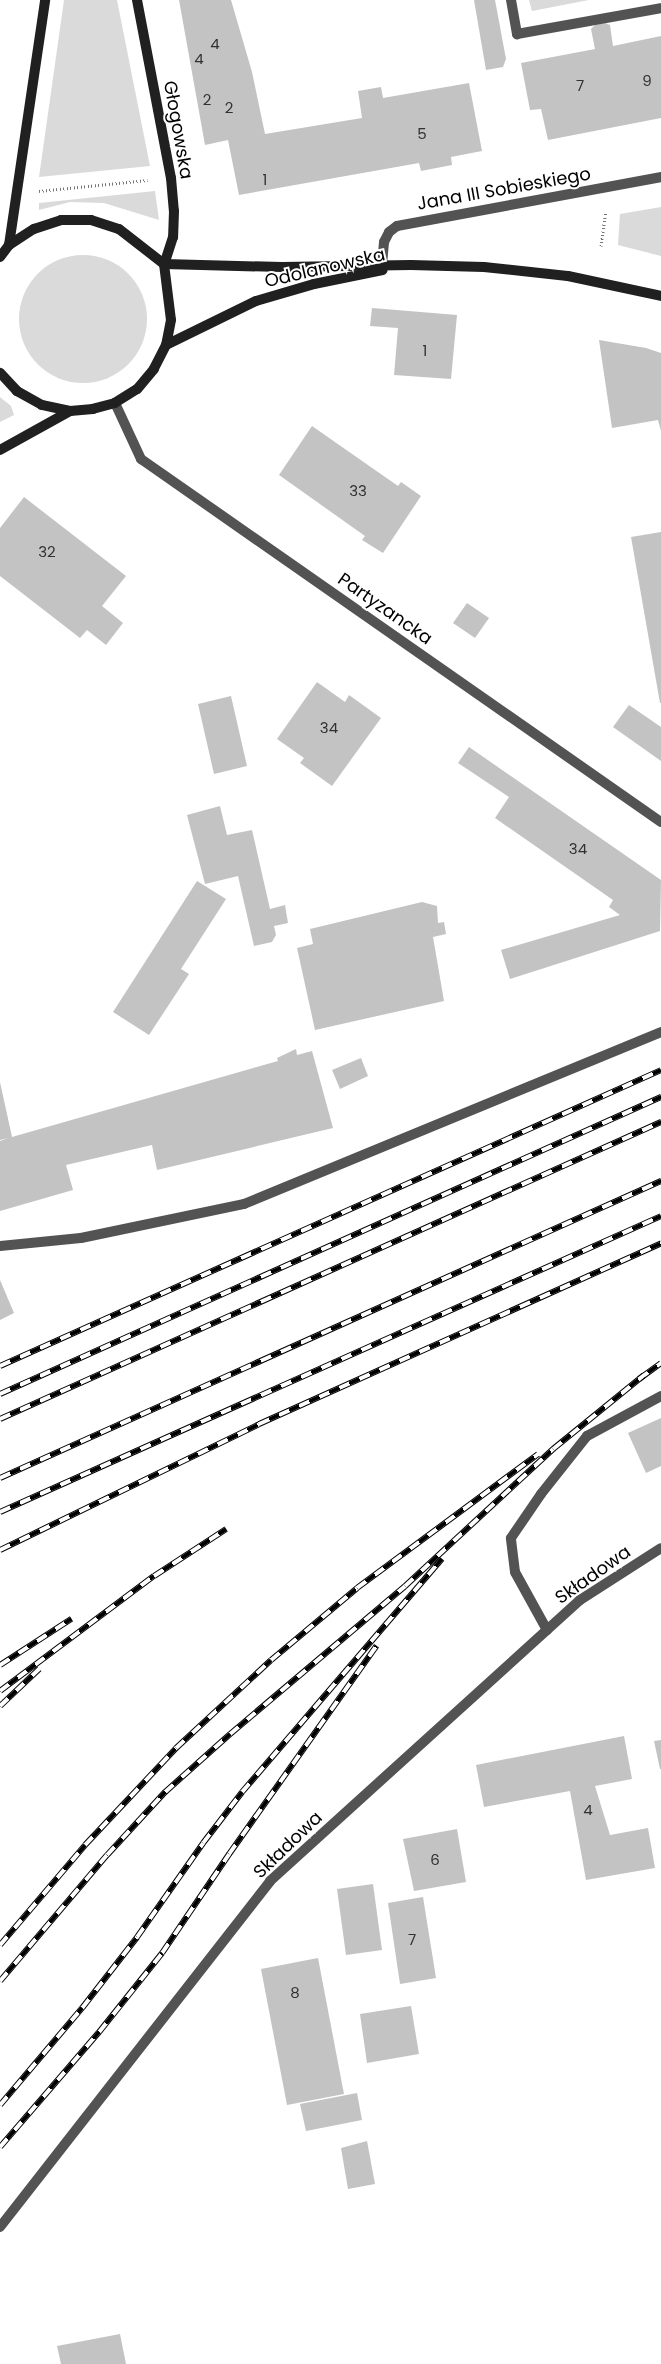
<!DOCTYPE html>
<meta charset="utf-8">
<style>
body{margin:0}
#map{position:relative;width:661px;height:2364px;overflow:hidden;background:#fff;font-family:Poppins,sans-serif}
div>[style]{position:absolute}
.green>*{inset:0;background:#dadada}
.round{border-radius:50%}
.building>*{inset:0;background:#c3c3c3}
.path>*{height:3px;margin-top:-1.5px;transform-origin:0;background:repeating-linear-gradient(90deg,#757575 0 1px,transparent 0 3.5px)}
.service>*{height:10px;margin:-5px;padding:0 5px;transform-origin:5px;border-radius:5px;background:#535353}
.minor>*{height:10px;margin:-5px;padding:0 5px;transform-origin:5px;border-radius:5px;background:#535353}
.secondary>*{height:10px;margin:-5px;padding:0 5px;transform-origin:5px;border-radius:5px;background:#202020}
.rail>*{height:5.5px;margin-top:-2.75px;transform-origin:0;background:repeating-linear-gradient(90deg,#fff 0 11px,#000 0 22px);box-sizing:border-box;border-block:1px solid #000}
span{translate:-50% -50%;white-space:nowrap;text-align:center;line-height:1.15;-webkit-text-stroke:4px #fff;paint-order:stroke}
.number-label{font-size:15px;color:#313131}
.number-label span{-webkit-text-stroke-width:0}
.street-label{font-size:18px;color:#000}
</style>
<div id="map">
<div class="green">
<div style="clip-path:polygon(64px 0,117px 0,150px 166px,39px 177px)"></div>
<div style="clip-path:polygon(529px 0,589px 0,532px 11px)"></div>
<div style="clip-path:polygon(155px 191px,159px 220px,104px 203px,70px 202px,39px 210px,39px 203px)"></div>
<div style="clip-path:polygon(661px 207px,661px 256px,618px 245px,620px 214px)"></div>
<div class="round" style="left:19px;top:255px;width:128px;height:128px"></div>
<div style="clip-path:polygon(0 397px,11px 406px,14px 415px,0 422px)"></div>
</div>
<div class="building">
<div style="clip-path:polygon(179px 0,231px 0,252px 72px,265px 134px,362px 118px,358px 91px,381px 87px,383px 98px,469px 83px,482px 151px,451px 157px,452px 165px,421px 171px,419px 163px,239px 195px,228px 140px,205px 145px)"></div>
<div style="clip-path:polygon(474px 0,495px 0,506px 59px,503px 67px,486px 70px)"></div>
<div style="clip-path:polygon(605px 23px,610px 25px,613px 46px,661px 36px,661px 118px,548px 140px,541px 109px,530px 110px,521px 63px,595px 49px,591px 29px,595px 25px)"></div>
<div style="clip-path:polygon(372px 308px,457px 315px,451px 379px,394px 375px,398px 328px,370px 326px)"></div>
<div style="clip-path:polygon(599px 340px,646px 348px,661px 353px,661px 431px,658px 420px,612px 428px)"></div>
<div style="clip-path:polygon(312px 426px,398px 486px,401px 482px,421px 496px,383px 553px,362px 540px,365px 536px,279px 475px)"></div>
<div style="clip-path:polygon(24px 497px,126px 576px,102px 606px,123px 623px,106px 645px,87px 630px,80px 638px,0 576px,0 528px)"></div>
<div style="clip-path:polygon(661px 532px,661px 703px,660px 703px,631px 537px)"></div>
<div style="clip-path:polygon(467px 603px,489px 618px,475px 638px,453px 623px)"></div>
<div style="clip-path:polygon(317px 682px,345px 702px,349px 695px,381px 718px,332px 786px,300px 763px,304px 758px,277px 739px)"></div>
<div style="clip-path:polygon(231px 696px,247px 766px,214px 774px,198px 704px)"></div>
<div style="clip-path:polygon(629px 705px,661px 727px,661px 761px,613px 727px)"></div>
<div style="clip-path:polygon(469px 747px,661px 880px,660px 931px,510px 979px,501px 950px,620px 915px,609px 907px,613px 900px,495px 818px,509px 797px,458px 763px)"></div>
<div style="clip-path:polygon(220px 806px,227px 835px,252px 830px,270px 909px,285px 905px,288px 923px,274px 926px,276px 935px,272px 942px,254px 946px,238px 876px,205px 884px,187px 815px)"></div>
<div style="clip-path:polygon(197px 881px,226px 899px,181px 969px,189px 974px,149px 1035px,113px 1012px)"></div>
<div style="clip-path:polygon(422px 902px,437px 906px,438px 923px,444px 922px,446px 934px,433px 937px,444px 1001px,315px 1030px,297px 948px,313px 944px,310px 929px)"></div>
<div style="clip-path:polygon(296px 1049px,297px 1055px,312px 1051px,333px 1128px,157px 1170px,152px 1145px,66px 1165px,73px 1190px,0 1211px,0 1141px,8px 1138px,0 1140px,0 1082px,12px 1137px,278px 1061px,277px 1058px)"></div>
<div style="clip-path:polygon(361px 1058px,368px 1076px,340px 1089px,332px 1070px)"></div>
<div style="clip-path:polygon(0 1280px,14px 1313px,0 1320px)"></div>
<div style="clip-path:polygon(661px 1418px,661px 1466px,646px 1473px,628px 1433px)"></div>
<div style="clip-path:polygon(624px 1736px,632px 1779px,595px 1786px,610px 1835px,648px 1828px,655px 1868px,586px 1880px,570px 1791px,484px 1807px,476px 1765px)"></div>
<div style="clip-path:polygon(661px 1740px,661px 1769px,660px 1769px,654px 1741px)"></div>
<div style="clip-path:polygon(457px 1829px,466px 1882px,414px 1891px,403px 1839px)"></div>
<div style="clip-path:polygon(373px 1884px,382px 1950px,346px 1955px,337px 1889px)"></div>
<div style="clip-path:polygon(423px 1897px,436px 1978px,400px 1984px,388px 1903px)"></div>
<div style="clip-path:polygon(318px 1958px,344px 2094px,287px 2105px,261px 1969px)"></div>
<div style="clip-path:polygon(411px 2006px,419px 2054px,367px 2063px,360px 2014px)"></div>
<div style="clip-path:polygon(357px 2093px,362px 2120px,306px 2131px,300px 2104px)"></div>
<div style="clip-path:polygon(367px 2141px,375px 2184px,348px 2189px,341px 2148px)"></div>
<div style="clip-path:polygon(120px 2334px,126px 2364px,61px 2364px,57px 2346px)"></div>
</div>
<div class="path">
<div style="left:39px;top:191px;width:109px;rotate:-5.8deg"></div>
<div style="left:601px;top:246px;width:34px;rotate:-82deg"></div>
</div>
<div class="service">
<div style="left:511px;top:0;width:35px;rotate:80deg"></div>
<div style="left:517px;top:34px;width:146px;rotate:-10.2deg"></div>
<div style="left:0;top:1246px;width:81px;rotate:-5.6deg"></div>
<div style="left:81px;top:1238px;width:167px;rotate:-11.8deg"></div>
<div style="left:244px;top:1204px;width:451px;rotate:-22.4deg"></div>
<div style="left:547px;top:1630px;width:66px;rotate:-118.9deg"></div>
<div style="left:515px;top:1572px;width:34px;rotate:-97deg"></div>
<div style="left:511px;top:1538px;width:53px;rotate:-55.7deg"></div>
<div style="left:541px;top:1494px;width:74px;rotate:-51.6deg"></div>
<div style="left:587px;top:1436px;width:84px;rotate:-28.4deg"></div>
</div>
<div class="minor">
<div style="left:382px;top:265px;width:23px;rotate:-85deg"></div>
<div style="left:384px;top:242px;width:11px;rotate:-63deg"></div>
<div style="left:389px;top:232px;width:10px;rotate:-37deg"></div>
<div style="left:397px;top:226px;width:269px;rotate:-10.5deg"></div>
<div style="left:115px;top:403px;width:62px;rotate:65.1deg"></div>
<div style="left:141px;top:459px;width:634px;rotate:34.92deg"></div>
<div style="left:0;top:2227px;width:439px;rotate:-52deg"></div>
<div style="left:270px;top:1881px;width:418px;rotate:-42.2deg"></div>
<div style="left:580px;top:1600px;width:96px;rotate:-32.7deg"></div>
</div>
<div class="secondary">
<div style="left:137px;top:0;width:181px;rotate:79.2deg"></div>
<div style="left:171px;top:178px;width:33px;rotate:85deg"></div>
<div style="left:174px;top:211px;width:26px;rotate:92deg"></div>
<div style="left:173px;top:237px;width:28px;rotate:108deg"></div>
<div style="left:9px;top:245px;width:248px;rotate:-81.6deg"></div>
<div style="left:0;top:257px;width:15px;rotate:-53deg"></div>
<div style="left:9px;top:245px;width:30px;rotate:-33deg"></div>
<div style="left:34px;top:229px;width:28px;rotate:-18deg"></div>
<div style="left:61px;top:220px;width:30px"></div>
<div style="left:91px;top:220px;width:29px;rotate:18deg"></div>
<div style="left:119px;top:229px;width:57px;rotate:37.9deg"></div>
<div style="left:164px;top:264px;width:56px;rotate:82.9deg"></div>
<div style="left:171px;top:320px;width:25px;rotate:101deg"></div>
<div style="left:166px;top:345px;width:27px;rotate:117deg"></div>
<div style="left:154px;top:369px;width:26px;rotate:130deg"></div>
<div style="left:137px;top:389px;width:26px;rotate:148deg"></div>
<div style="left:115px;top:403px;width:23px;rotate:165deg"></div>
<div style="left:93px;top:409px;width:23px;rotate:175deg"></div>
<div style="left:70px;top:411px;width:29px;rotate:-168deg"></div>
<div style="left:42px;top:405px;width:29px;rotate:-151deg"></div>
<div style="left:17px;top:391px;width:25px;rotate:-133deg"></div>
<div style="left:164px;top:264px;width:118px;rotate:1.5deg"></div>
<div style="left:282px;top:267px;width:129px;rotate:-0.9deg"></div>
<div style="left:411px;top:265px;width:73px;rotate:1.6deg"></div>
<div style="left:484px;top:267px;width:84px;rotate:6.1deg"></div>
<div style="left:568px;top:276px;width:95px;rotate:12.1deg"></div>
<div style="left:166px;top:345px;width:100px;rotate:-26.1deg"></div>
<div style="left:256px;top:301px;width:60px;rotate:-16.3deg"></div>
<div style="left:314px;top:284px;width:70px;rotate:-11.5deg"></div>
<div style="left:0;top:450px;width:80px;rotate:-29.1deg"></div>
</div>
<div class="rail">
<div style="left:0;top:1366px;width:724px;rotate:-24.12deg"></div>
<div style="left:639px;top:1379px;width:27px;rotate:-36deg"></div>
<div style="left:0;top:1394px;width:725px;rotate:-24.2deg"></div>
<div style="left:0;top:1419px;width:725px;rotate:-24.2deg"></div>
<div style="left:0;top:1478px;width:725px;rotate:-24.2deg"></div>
<div style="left:0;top:1512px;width:724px;rotate:-24.12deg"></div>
<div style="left:0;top:1550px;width:288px;rotate:-25.9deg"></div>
<div style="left:259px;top:1424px;width:441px;rotate:-24.2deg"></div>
<div style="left:0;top:1665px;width:85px;rotate:-32.9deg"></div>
<div style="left:0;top:1691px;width:192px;rotate:-36.8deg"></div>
<div style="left:154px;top:1576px;width:86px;rotate:-33.1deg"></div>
<div style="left:0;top:1706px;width:54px;rotate:-43.5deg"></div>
<div style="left:0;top:1945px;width:131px;rotate:-49.6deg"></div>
<div style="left:85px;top:1845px;width:133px;rotate:-46.8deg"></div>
<div style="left:176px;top:1748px;width:129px;rotate:-42.8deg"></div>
<div style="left:271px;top:1660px;width:112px;rotate:-39.9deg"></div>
<div style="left:357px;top:1588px;width:225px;rotate:-36.5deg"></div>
<div style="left:0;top:1981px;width:165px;rotate:-49.7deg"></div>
<div style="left:107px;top:1855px;width:86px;rotate:-47.4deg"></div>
<div style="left:165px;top:1792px;width:87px;rotate:-41.7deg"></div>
<div style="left:230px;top:1734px;width:229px;rotate:-40.2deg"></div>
<div style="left:405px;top:1586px;width:202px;rotate:-42.8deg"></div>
<div style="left:553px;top:1449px;width:117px;rotate:-39.1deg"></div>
<div style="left:0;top:2105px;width:127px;rotate:-49.8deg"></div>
<div style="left:82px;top:2008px;width:90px;rotate:-52.2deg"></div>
<div style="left:137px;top:1937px;width:115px;rotate:-54.9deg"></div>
<div style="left:203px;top:1843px;width:64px;rotate:-52.6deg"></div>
<div style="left:242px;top:1792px;width:307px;rotate:-49.4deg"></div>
<div style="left:0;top:2147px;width:152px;rotate:-49.3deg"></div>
<div style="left:99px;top:2032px;width:101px;rotate:-51.4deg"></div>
<div style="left:162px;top:1953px;width:120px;rotate:-55.9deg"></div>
<div style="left:229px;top:1854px;width:255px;rotate:-54.7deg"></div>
</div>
<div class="number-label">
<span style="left:215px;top:44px">4</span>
<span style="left:199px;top:59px">4</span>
<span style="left:647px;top:81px">9</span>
<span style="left:580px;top:86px">7</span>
<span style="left:207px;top:100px">2</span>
<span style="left:229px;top:108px">2</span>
<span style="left:422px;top:134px">5</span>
<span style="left:265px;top:180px">1</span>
<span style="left:425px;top:351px">1</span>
<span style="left:358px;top:491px">33</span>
<span style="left:47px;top:552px">32</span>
<span style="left:329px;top:728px">34</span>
<span style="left:578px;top:849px">34</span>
<span style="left:588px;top:1810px">4</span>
<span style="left:435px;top:1860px">6</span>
<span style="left:412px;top:1940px">7</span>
<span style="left:295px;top:1993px">8</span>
</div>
<div class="street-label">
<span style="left:178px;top:130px;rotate:80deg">Głogowska</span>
<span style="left:504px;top:189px;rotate:-10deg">Jana III Sobieskiego</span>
<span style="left:325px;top:268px;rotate:-13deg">Odolanowska</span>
<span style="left:385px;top:609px;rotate:35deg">Partyzancka</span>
<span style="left:593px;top:1575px;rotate:-35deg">Składowa</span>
<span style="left:288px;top:1845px;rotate:-44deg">Składowa</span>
</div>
</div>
